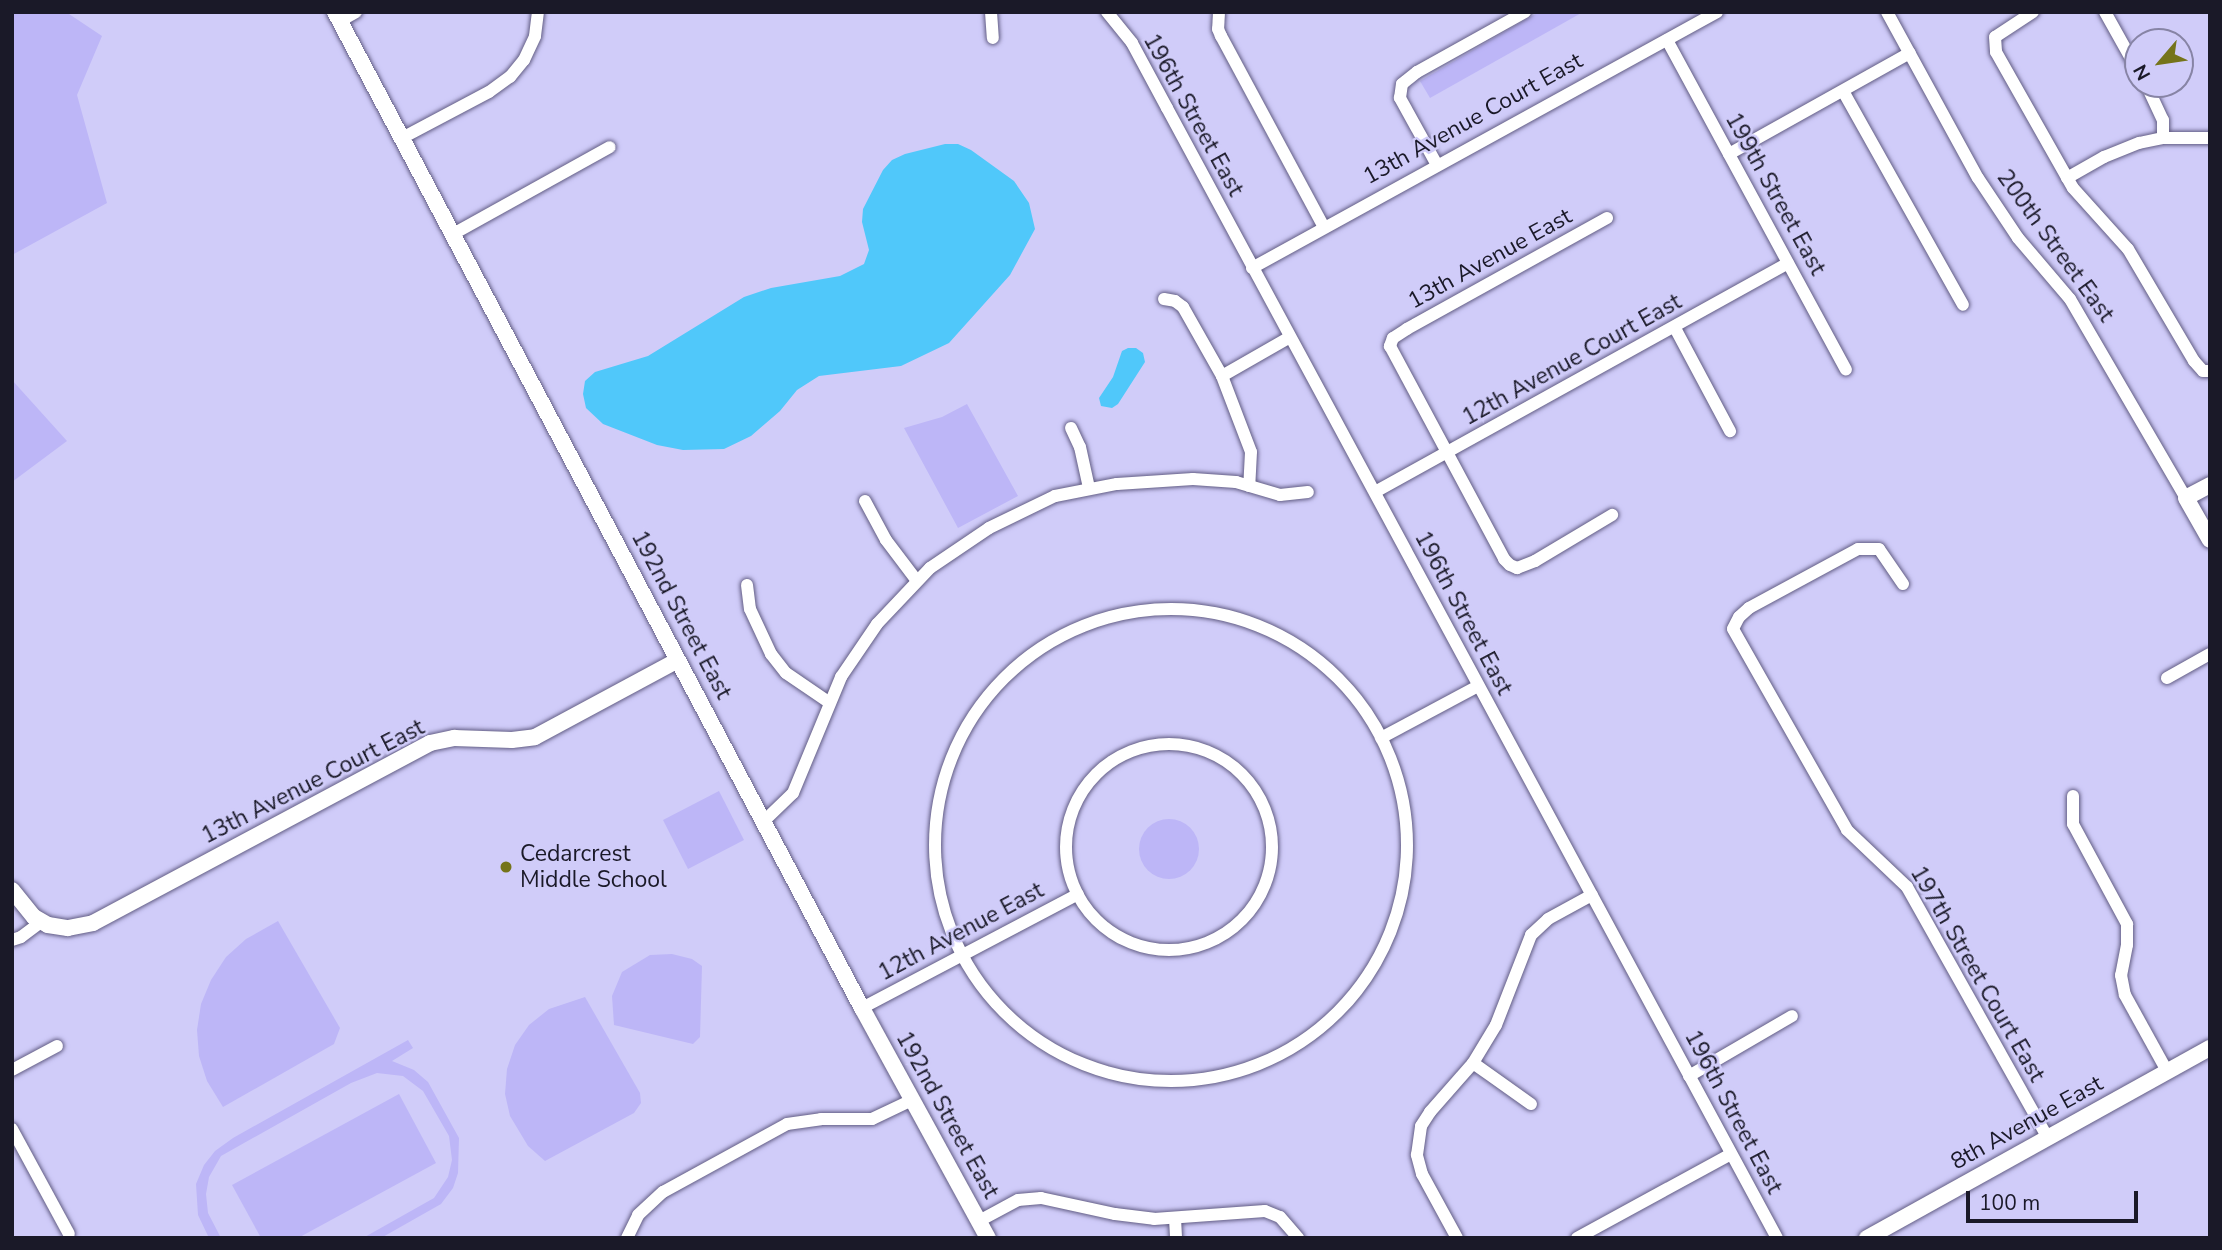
<!DOCTYPE html>
<style>
body{margin:0}
#map{position:relative;width:2222px;height:1250px;overflow:hidden;background:#d0ccf9;font-family:"Nunito Sans",sans-serif}
div>[style]{position:absolute}
.green>*{inset:0;background:#bdb6f7}
.round{border-radius:50%}
.water>*{inset:0;background:#50c8fa}
.roads{filter:drop-shadow(0 0 2px #625d84) drop-shadow(0 0 2px #625d84)}
.minor>*{height:12px;margin:-6px;padding:0 6px;transform-origin:6px;border-radius:6px;background:#fff}
.minor>.ring{margin:-6px;padding:0;box-sizing:content-box;background:none;border:12px solid #fff;border-radius:50%}
.tertiary>*{height:16px;margin:-8px;padding:0 8px;transform-origin:8px;border-radius:8px;background:#fff}
.dots>*{width:19px;height:19px;translate:-50% -50%;box-sizing:border-box;border:4px solid #d0ccf9;border-radius:50%}
span{translate:-50% -50%;white-space:nowrap;text-align:center;line-height:1.15;-webkit-text-stroke:5px #d0ccf9;paint-order:stroke}
.street-label{font-size:23px;color:#1a1928}
.poi-label{font-size:23px;color:#1a1928}
.left{translate:0 -50%;text-align:left}
.frame{position:absolute;inset:0;border:14px solid #1a1928;pointer-events:none}
.north{position:absolute;left:2124px;top:28px;width:70px;height:70px;box-sizing:border-box;background:#d0ccf9;border:2px solid #8784a5;border-radius:50%;rotate:241deg;font-size:19px;font-weight:700;line-height:28px;text-align:center;color:#1a1928}
.north::after{content:'';display:block;margin:auto;width:24px;height:32px;background:#75741a;clip-path:polygon(50% 0,100% 100%,50% 72%,0 100%)}
.scale{position:absolute;left:1966px;top:1191px;width:172px;height:32px;box-sizing:border-box;border:4px solid #1a1928;border-top:0;padding-left:9px;font-size:21px;line-height:24px;white-space:nowrap;color:#1a1928;-webkit-text-stroke:5px #d0ccf9;paint-order:stroke}
</style>
<div id="map">
<div class="green">
<div style="clip-path:polygon(12px 12px,66px 12px,102px 36px,77px 95px,107px 203px,12px 255px)"></div>
<div style="clip-path:polygon(1539px 12px,1583px 12px,1430px 98px,1420px 81px)"></div>
<div style="clip-path:polygon(12px 380px,67px 441px,12px 482px)"></div>
<div style="clip-path:polygon(967px 404px,1018px 496px,958px 528px,904px 428px,942px 417px)"></div>
<div style="clip-path:polygon(719px 791px,744px 840px,688px 869px,663px 820px)"></div>
<div class="round" style="left:1139px;top:819px;width:60px;height:60px"></div>
<div style="clip-path:polygon(278px 921px,340px 1028px,334px 1044px,223px 1107px,207px 1081px,199px 1056px,197px 1030px,201px 1004px,211px 980px,226px 957px,246px 939px)"></div>
<div style="clip-path:polygon(672px 954px,692px 959px,702px 966px,700px 1037px,693px 1044px,614px 1025px,612px 996px,622px 972px,650px 955px)"></div>
<div style="clip-path:polygon(585px 997px,640px 1093px,641px 1103px,634px 1113px,545px 1161px,528px 1146px,510px 1116px,505px 1094px,507px 1069px,515px 1045px,529px 1025px,549px 1009px)"></div>
<div style="clip-path:polygon(408px 1040px,413px 1048px,392px 1061px,414px 1070px,428px 1082px,459px 1138px,458px 1173px,453px 1188px,441px 1204px,381px 1238px,363px 1238px,434px 1198px,448px 1177px,452px 1160px,449px 1136px,423px 1091px,403px 1076px,377px 1073px,351px 1083px,221px 1156px,209px 1177px,206px 1194px,208px 1213px,221px 1238px,209px 1238px,198px 1215px,196px 1184px,204px 1165px,215px 1151px,233px 1138px)"></div>
<div style="clip-path:polygon(399px 1094px,436px 1163px,298px 1238px,261px 1238px,232px 1185px)"></div>
</div>
<div class="water">
<div style="clip-path:polygon(945px 144px,958px 144px,971px 150px,1014px 181px,1029px 203px,1035px 229px,1010px 275px,949px 343px,901px 366px,819px 376px,797px 390px,780px 411px,751px 436px,724px 449px,683px 450px,657px 445px,603px 424px,586px 408px,583px 394px,585px 381px,595px 372px,648px 356px,744px 297px,771px 288px,840px 276px,864px 264px,869px 250px,862px 222px,863px 209px,883px 170px,892px 160px,905px 154px)"></div>
<div style="clip-path:polygon(1128px 348px,1136px 348px,1143px 353px,1145px 362px,1118px 404px,1112px 408px,1101px 406px,1099px 398px,1113px 377px,1122px 351px)"></div>
</div>
<div class="roads">
<div class="minor">
<div style="left:991px;top:12px;width:26px;rotate:86deg"></div>
<div style="left:1107px;top:12px;width:40px;rotate:51deg"></div>
<div style="left:1132px;top:43px;width:74px;rotate:61.7deg"></div>
<div style="left:1167px;top:108px;width:1284px;rotate:61.64deg"></div>
<div style="left:1219px;top:12px;width:17px;rotate:93deg"></div>
<div style="left:1218px;top:29px;width:8px;rotate:67deg"></div>
<div style="left:1221px;top:36px;width:217px;rotate:61.7deg"></div>
<div style="left:1887px;top:12px;width:189px;rotate:61.3deg"></div>
<div style="left:1978px;top:178px;width:72px;rotate:56.3deg"></div>
<div style="left:2018px;top:238px;width:80px;rotate:49.6deg"></div>
<div style="left:2070px;top:299px;width:230px;rotate:59.8deg"></div>
<div style="left:2033px;top:12px;width:45px;rotate:146.7deg"></div>
<div style="left:1995px;top:37px;width:15px;rotate:86deg"></div>
<div style="left:1996px;top:52px;width:156px;rotate:60.5deg"></div>
<div style="left:2073px;top:188px;width:82px;rotate:48deg"></div>
<div style="left:2128px;top:249px;width:130px;rotate:59.5deg"></div>
<div style="left:2194px;top:361px;width:13px;rotate:48deg"></div>
<div style="left:2203px;top:371px;width:7px"></div>
<div style="left:2105px;top:12px;width:68px;rotate:60.8deg"></div>
<div style="left:340px;top:21px;width:18px;rotate:-29deg"></div>
<div style="left:1667px;top:40px;width:375px;rotate:61.5deg"></div>
<div style="left:2146px;top:84px;width:40px;rotate:65deg"></div>
<div style="left:2163px;top:120px;width:18px;rotate:90deg"></div>
<div style="left:1843px;top:91px;width:245px;rotate:60.7deg"></div>
<div style="left:402px;top:138px;width:98px;rotate:-27.9deg"></div>
<div style="left:489px;top:92px;width:26px;rotate:-36deg"></div>
<div style="left:510px;top:77px;width:22px;rotate:-51deg"></div>
<div style="left:524px;top:60px;width:26px;rotate:-65deg"></div>
<div style="left:535px;top:36px;width:24px;rotate:-83deg"></div>
<div style="left:1729px;top:154px;width:207px;rotate:-29.2deg"></div>
<div style="left:1437px;top:165px;width:77px;rotate:-118.9deg"></div>
<div style="left:1400px;top:98px;width:14px;rotate:-82deg"></div>
<div style="left:1402px;top:84px;width:19px;rotate:-39deg"></div>
<div style="left:1417px;top:72px;width:124px;rotate:-29.1deg"></div>
<div style="left:2067px;top:178px;width:43px;rotate:-29.6deg"></div>
<div style="left:2104px;top:157px;width:38px;rotate:-22deg"></div>
<div style="left:2139px;top:143px;width:25px;rotate:-12deg"></div>
<div style="left:2163px;top:138px;width:47px"></div>
<div style="left:1607px;top:218px;width:229px;rotate:151deg"></div>
<div style="left:1407px;top:329px;width:17px;rotate:147deg"></div>
<div style="left:1393px;top:338px;width:9px;rotate:111deg"></div>
<div style="left:1390px;top:346px;width:242px;rotate:61.8deg"></div>
<div style="left:1504px;top:559px;width:8px;rotate:45deg"></div>
<div style="left:1510px;top:565px;width:8px;rotate:23deg"></div>
<div style="left:1517px;top:568px;width:19px;rotate:-21deg"></div>
<div style="left:1535px;top:561px;width:90px;rotate:-30.9deg"></div>
<div style="left:453px;top:234px;width:179px;rotate:-29deg"></div>
<div style="left:1252px;top:268px;width:531px;rotate:-28.83deg"></div>
<div style="left:1164px;top:299px;width:11px;rotate:10deg"></div>
<div style="left:1175px;top:301px;width:10px;rotate:37deg"></div>
<div style="left:1183px;top:307px;width:79px;rotate:60.5deg"></div>
<div style="left:1222px;top:376px;width:81px;rotate:69.1deg"></div>
<div style="left:1251px;top:452px;width:34px;rotate:93deg"></div>
<div style="left:1675px;top:328px;width:117px;rotate:61.9deg"></div>
<div style="left:1222px;top:376px;width:78px;rotate:-29.8deg"></div>
<div style="left:1071px;top:428px;width:21px;rotate:65deg"></div>
<div style="left:1080px;top:447px;width:42px;rotate:77.6deg"></div>
<div style="left:1375px;top:492px;width:472px;rotate:-29deg"></div>
<div style="left:865px;top:501px;width:44px;rotate:61.7deg"></div>
<div style="left:886px;top:540px;width:51px;rotate:52.9deg"></div>
<div style="left:1903px;top:584px;width:42px;rotate:-124.4deg"></div>
<div style="left:1879px;top:549px;width:21px;rotate:180deg"></div>
<div style="left:1858px;top:549px;width:124px;rotate:151.6deg"></div>
<div style="left:1749px;top:608px;width:13px;rotate:138deg"></div>
<div style="left:1739px;top:617px;width:13px;rotate:117deg"></div>
<div style="left:1733px;top:629px;width:231px;rotate:60.4deg"></div>
<div style="left:1847px;top:830px;width:83px;rotate:43.5deg"></div>
<div style="left:1907px;top:887px;width:288px;rotate:60.7deg"></div>
<div style="left:747px;top:585px;width:24px;rotate:83deg"></div>
<div style="left:750px;top:609px;width:50px;rotate:65deg"></div>
<div style="left:771px;top:654px;width:24px;rotate:52deg"></div>
<div style="left:786px;top:673px;width:53px;rotate:34.3deg"></div>
<div class="ring" style="left:935px;top:609px;width:460px;height:460px"></div>
<div style="left:2167px;top:678px;width:49px;rotate:-29.2deg"></div>
<div style="left:1381px;top:738px;width:110px;rotate:-28.2deg"></div>
<div class="ring" style="left:1066px;top:744px;width:194px;height:194px"></div>
<div style="left:2073px;top:796px;width:28px;rotate:90deg"></div>
<div style="left:2073px;top:824px;width:114px;rotate:61.6deg"></div>
<div style="left:2127px;top:924px;width:21px;rotate:90deg"></div>
<div style="left:2127px;top:945px;width:31px;rotate:101deg"></div>
<div style="left:2121px;top:975px;width:20px;rotate:79deg"></div>
<div style="left:2125px;top:995px;width:87px;rotate:61.1deg"></div>
<div style="left:764px;top:821px;width:40px;rotate:-44deg"></div>
<div style="left:793px;top:793px;width:126px;rotate:-67.5deg"></div>
<div style="left:841px;top:677px;width:64px;rotate:-55.8deg"></div>
<div style="left:877px;top:624px;width:77px;rotate:-46.6deg"></div>
<div style="left:930px;top:568px;width:71px;rotate:-34.1deg"></div>
<div style="left:989px;top:528px;width:73px;rotate:-25.9deg"></div>
<div style="left:1055px;top:496px;width:63px;rotate:-11deg"></div>
<div style="left:1117px;top:484px;width:76px;rotate:-3.8deg"></div>
<div style="left:1193px;top:479px;width:43px;rotate:4deg"></div>
<div style="left:1236px;top:482px;width:46px;rotate:16.5deg"></div>
<div style="left:1280px;top:495px;width:28px;rotate:-6deg"></div>
<div style="left:12px;top:940px;width:9px;rotate:-18deg"></div>
<div style="left:21px;top:937px;width:25px;rotate:-37deg"></div>
<div style="left:862px;top:1008px;width:244px;rotate:-27.8deg"></div>
<div style="left:1473px;top:1063px;width:71px;rotate:35.3deg"></div>
<div style="left:12px;top:1070px;width:51px;rotate:-28.1deg"></div>
<div style="left:1689px;top:1076px;width:119px;rotate:-30.2deg"></div>
<div style="left:12px;top:1129px;width:119px;rotate:61.5deg"></div>
<div style="left:1175px;top:1218px;width:20px;rotate:87deg"></div>
<div style="left:979px;top:1221px;width:44px;rotate:-28.3deg"></div>
<div style="left:1018px;top:1200px;width:23px;rotate:-5deg"></div>
<div style="left:1041px;top:1198px;width:76px;rotate:12.2deg"></div>
<div style="left:1115px;top:1214px;width:39px;rotate:7deg"></div>
<div style="left:1154px;top:1219px;width:111px;rotate:-4.1deg"></div>
<div style="left:1265px;top:1211px;width:16px;rotate:22deg"></div>
<div style="left:1280px;top:1217px;width:28px;rotate:49deg"></div>
<div style="left:627px;top:1238px;width:25px;rotate:-64deg"></div>
<div style="left:638px;top:1215px;width:34px;rotate:-43deg"></div>
<div style="left:663px;top:1192px;width:141px;rotate:-28.7deg"></div>
<div style="left:787px;top:1124px;width:34px;rotate:-8deg"></div>
<div style="left:821px;top:1119px;width:51px"></div>
<div style="left:872px;top:1119px;width:44px;rotate:-25.4deg"></div>
<div style="left:1457px;top:1238px;width:73px;rotate:-118.7deg"></div>
<div style="left:1422px;top:1174px;width:20px;rotate:-105deg"></div>
<div style="left:1417px;top:1155px;width:29px;rotate:-82deg"></div>
<div style="left:1421px;top:1126px;width:17px;rotate:-57deg"></div>
<div style="left:1430px;top:1112px;width:65px;rotate:-48.7deg"></div>
<div style="left:1473px;top:1063px;width:44px;rotate:-58.8deg"></div>
<div style="left:1496px;top:1025px;width:97px;rotate:-68.7deg"></div>
<div style="left:1531px;top:935px;width:23px;rotate:-43deg"></div>
<div style="left:1548px;top:919px;width:50px;rotate:-28.6deg"></div>
<div style="left:1577px;top:1238px;width:175px;rotate:-28.6deg"></div>
</div>
<div class="tertiary">
<div style="left:335px;top:12px;width:1127px;rotate:62.12deg"></div>
<div style="left:862px;top:1008px;width:262px;rotate:61.3deg"></div>
<div style="left:2210px;top:485px;width:27px;rotate:152deg"></div>
<div style="left:2186px;top:498px;width:48px;rotate:60.3deg"></div>
<div style="left:12px;top:890px;width:35px;rotate:51deg"></div>
<div style="left:34px;top:917px;width:16px;rotate:30deg"></div>
<div style="left:48px;top:925px;width:20px;rotate:9deg"></div>
<div style="left:68px;top:928px;width:25px;rotate:-11deg"></div>
<div style="left:93px;top:923px;width:382px;rotate:-28.1deg"></div>
<div style="left:430px;top:743px;width:25px;rotate:-12deg"></div>
<div style="left:454px;top:738px;width:58px;rotate:2deg"></div>
<div style="left:512px;top:740px;width:23px;rotate:-7deg"></div>
<div style="left:535px;top:737px;width:162px;rotate:-28.3deg"></div>
<div style="left:1867px;top:1238px;width:392px;rotate:-29deg"></div>
</div>
</div>
<div class="dots">
<div style="left:506px;top:867px;background:#75741a"></div>
</div>
<div class="street-label">
<span style="left:1193px;top:115px;rotate:61deg">196th Street East</span>
<span style="left:1473px;top:119px;rotate:-29deg">13th Avenue Court East</span>
<span style="left:1775px;top:194px;rotate:61deg">199th Street East</span>
<span style="left:2055px;top:246px;rotate:54deg">200th Street East</span>
<span style="left:1490px;top:259px;rotate:-29deg">13th Avenue East</span>
<span style="left:1572px;top:360px;rotate:-29deg">12th Avenue Court East</span>
<span style="left:1463px;top:613px;rotate:62deg">196th Street East</span>
<span style="left:681px;top:615px;rotate:62deg">192nd Street East</span>
<span style="left:313px;top:782px;rotate:-27deg">13th Avenue Court East</span>
<span style="left:961px;top:932px;rotate:-28deg">12th Avenue East</span>
<span style="left:1977px;top:974px;rotate:60deg">197th Street Court East</span>
<span style="left:1733px;top:1112px;rotate:62deg">196th Street East</span>
<span style="left:947px;top:1115px;rotate:61deg">192nd Street East</span>
<span style="left:2027px;top:1123px;rotate:-29deg">8th Avenue East</span>
</div>
<div class="poi-label">
<span class="left" style="left:520px;top:867px">Cedarcrest<br>Middle School</span>
</div>
<div class="frame"></div>
<div class="north">N</div>
<div class="scale">100 m</div>
</div>
